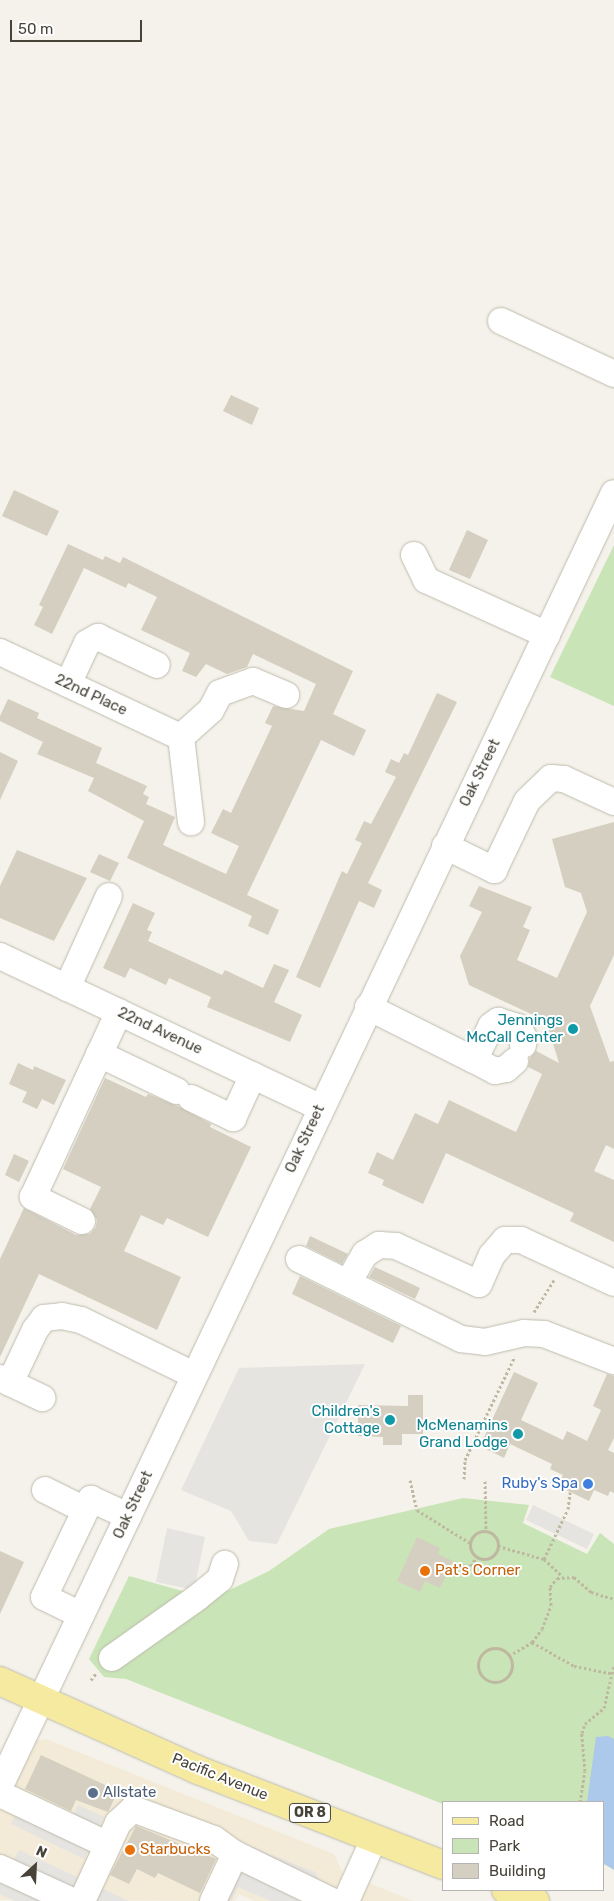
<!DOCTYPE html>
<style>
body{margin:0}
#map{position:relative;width:614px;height:1901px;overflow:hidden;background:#f4f2ea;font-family:Rubik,sans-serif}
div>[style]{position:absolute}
.commercial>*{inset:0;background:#f3ebd8}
.green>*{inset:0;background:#c9e4b7}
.parking>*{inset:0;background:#e6e4e1}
.water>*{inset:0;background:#acc8ea}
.building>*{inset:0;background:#d4cfc0}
.path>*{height:3px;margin-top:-1.5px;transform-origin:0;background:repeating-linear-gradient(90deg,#bfb8a0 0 2.5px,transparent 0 5px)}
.path>.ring{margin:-1.5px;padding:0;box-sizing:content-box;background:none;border:3px solid #bfb8a0;border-radius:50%}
.roads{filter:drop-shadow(0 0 1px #bebbad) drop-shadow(0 0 1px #bebbad)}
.minor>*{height:26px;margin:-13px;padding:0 13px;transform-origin:13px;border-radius:13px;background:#fff}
.major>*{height:28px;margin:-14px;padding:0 14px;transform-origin:14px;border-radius:14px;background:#f6eaa1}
.dots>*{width:14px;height:14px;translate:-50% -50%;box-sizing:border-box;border:2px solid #fff;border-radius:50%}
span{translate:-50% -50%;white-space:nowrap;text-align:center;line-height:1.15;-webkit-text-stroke:4px #fff;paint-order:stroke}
.shield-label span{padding:1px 4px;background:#fff;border:1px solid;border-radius:4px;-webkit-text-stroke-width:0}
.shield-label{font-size:14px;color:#474339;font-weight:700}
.street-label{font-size:15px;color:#474339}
.culture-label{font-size:15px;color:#0d838f}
.right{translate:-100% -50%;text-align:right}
.shop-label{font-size:15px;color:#366cbe}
.food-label{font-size:15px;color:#c56008}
.left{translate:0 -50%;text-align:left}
.service-label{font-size:15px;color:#4e5e75}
.legend{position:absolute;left:442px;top:1801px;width:162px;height:90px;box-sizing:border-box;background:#fff;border:1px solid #b5b4b0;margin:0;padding:6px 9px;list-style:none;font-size:15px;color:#474339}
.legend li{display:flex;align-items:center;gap:10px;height:25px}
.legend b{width:25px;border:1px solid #b5b4b0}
.north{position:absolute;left:10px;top:1841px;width:50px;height:50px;-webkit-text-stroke:4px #fff;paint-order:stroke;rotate:25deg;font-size:14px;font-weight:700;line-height:20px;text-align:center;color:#474339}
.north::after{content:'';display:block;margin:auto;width:18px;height:22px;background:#474339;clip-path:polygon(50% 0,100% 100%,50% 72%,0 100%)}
.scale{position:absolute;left:10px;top:20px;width:132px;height:22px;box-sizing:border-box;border:2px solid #474339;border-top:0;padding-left:6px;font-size:15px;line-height:18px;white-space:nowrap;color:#474339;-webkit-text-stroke:4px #fff;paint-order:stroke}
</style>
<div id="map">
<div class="commercial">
<div style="clip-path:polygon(46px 1739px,334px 1854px,343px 1874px,330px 1901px,254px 1901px,239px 1894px,235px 1901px,0 1900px,0 1808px,35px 1741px)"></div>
<div style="clip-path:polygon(369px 1883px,413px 1901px,360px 1901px)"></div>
</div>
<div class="green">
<div style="clip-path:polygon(614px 545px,614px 706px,550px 677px)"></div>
<div style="clip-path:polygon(463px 1498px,529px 1505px,523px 1523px,587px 1554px,600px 1533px,614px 1544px,614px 1869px,603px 1864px,603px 1802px,443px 1804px,126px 1679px,104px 1677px,89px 1659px,129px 1576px,211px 1599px,269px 1571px,329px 1529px)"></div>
</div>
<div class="parking">
<div style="clip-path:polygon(365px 1364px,277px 1544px,249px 1541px,231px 1511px,181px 1490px,239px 1368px)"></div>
<div style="clip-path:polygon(533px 1505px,594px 1534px,587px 1549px,526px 1520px)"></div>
<div style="clip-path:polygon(167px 1528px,205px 1537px,194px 1590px,156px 1582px)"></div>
<div style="clip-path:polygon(24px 1795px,72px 1818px,78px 1805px,104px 1817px,84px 1859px,11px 1824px)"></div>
<div style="clip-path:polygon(231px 1839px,315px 1872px,320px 1881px,311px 1901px,271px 1901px,238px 1887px,231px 1901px,202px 1901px)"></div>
<div style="clip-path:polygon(19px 1850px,129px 1901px,14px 1901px,0 1894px,0 1857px,12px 1862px)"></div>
</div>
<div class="water">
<div style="clip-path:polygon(608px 1736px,614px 1739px,614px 1870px,603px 1863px,603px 1802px,587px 1802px,596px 1737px)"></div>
</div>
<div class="building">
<div style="clip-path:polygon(231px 395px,259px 408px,252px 425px,223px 411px)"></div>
<div style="clip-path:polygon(14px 490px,59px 511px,47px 536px,2px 516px)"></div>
<div style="clip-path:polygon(467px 530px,488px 540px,470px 579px,449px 570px)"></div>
<div style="clip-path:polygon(68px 544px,103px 560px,105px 556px,120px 563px,123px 557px,353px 671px,333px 714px,366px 730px,354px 756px,321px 740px,247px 895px,279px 910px,268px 935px,248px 926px,252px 916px,127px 858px,144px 821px,88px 791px,94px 778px,37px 754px,43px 742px,0 721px,0 716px,8px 699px,39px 713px,37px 718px,102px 748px,96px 763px,147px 786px,143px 794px,149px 797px,146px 804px,175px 817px,163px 845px,226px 874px,239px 846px,211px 833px,223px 809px,231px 813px,272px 726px,265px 723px,273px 706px,304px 711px,316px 684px,253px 654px,247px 667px,227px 674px,206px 664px,196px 677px,182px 671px,190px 653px,141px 630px,157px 597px,128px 583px,126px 588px,84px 568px,52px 634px,34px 625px,43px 607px,39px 605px)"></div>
<div style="clip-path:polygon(437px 693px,457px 702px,368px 883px,382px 890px,374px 908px,359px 901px,320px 988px,296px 977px,342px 871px,347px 874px,362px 843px,355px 840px,364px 821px,371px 824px,396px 777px,385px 772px,391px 759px,399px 763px,404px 753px,408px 755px)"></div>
<div style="clip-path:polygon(0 752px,18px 761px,0 800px)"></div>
<div style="clip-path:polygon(614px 822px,614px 955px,590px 1006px,610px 1062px,614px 1061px,614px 1149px,606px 1145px,594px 1171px,614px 1180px,614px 1242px,570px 1221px,574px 1213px,446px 1153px,423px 1204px,382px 1185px,384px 1180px,368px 1173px,377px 1152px,393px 1160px,415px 1113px,438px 1124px,449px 1100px,516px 1132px,542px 1074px,528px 1067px,530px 1058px,536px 1051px,559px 1063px,546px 1021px,469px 985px,460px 956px,482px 912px,469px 906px,479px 886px,532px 907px,523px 927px,530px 930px,517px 960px,557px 978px,587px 912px,581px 893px,565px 887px,552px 839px)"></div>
<div style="clip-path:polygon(17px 850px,87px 878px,54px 941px,0 918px,0 886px)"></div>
<div style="clip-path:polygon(99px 854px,119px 863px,110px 881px,90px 872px)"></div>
<div style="clip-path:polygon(133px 903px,155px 913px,147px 930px,152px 932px,148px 941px,222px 975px,225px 970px,263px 988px,274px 964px,289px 970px,274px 1002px,302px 1015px,290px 1042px,207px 1007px,211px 997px,169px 978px,166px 985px,130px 968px,125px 978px,103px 968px)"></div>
<div style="clip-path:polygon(18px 1063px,33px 1070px,34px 1066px,66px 1080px,54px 1105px,42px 1099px,37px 1109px,22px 1102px,27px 1092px,9px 1084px)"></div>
<div style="clip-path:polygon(105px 1078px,146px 1097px,148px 1094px,178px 1106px,211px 1124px,210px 1127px,251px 1147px,208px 1237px,167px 1218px,163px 1225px,141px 1215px,124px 1251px,181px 1277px,157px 1330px,39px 1274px,0 1357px,0 1259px,24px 1208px,76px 1235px,90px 1234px,96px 1227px,97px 1220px,90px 1209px,101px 1187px,63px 1169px)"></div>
<div style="clip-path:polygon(14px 1154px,29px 1161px,19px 1182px,5px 1175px)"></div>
<div style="clip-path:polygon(310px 1236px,348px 1254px,342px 1264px,306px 1246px)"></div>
<div style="clip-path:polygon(375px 1267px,420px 1288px,415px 1299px,369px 1277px)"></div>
<div style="clip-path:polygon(300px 1276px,401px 1326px,393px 1343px,292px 1294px)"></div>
<div style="clip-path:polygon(514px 1372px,538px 1383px,521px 1420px,563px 1440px,567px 1431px,587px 1441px,601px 1410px,593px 1406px,607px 1374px,614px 1376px,614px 1438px,608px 1450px,614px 1453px,614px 1493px,610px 1491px,608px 1496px,594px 1490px,589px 1501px,558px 1486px,563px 1475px,550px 1469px,552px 1464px,510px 1444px,504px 1458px,480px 1446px)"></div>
<div style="clip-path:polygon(408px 1395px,423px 1395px,423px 1434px,402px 1434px,402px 1445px,383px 1445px,383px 1437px,358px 1436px,358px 1405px,408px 1406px)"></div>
<div style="clip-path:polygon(417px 1537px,440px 1548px,438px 1554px,453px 1561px,440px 1588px,425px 1581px,420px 1592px,397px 1581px)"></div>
<div style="clip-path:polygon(0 1551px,24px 1562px,0 1614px)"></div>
<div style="clip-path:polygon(41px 1755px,118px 1791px,108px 1812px,76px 1800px,71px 1811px,25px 1789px)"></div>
<div style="clip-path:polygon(136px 1826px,216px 1859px,200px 1893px,158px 1873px,155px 1878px,137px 1869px,129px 1884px,110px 1875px)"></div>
</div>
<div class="path">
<div style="left:534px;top:1312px;width:39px;rotate:-58deg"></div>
<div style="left:464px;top:1479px;width:19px;rotate:-87deg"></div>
<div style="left:465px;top:1460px;width:115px;rotate:-64.3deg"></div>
<div style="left:410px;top:1480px;width:31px;rotate:77deg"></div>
<div style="left:417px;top:1510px;width:62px;rotate:31.9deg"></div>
<div style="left:485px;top:1481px;width:50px;rotate:88.9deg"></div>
<div class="ring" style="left:470px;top:1531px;width:25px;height:25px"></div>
<div style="left:498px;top:1546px;width:48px;rotate:15.8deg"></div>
<div style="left:544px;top:1559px;width:25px;rotate:43deg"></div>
<div style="left:544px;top:1559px;width:55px;rotate:-64.4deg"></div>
<div style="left:568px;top:1509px;width:17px;rotate:-83deg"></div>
<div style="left:453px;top:1565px;width:18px;rotate:3deg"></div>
<div style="left:471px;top:1566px;width:12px;rotate:-59deg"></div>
<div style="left:532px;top:1642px;width:48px;rotate:29.7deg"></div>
<div style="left:574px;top:1666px;width:38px;rotate:11deg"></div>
<div class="ring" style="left:478px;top:1648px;width:31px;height:31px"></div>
<div style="left:509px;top:1656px;width:27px;rotate:-31deg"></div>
<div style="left:532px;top:1642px;width:16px;rotate:-52deg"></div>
<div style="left:542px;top:1629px;width:26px;rotate:-69deg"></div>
<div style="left:551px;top:1605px;width:18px;rotate:-93deg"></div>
<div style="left:550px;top:1587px;width:11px;rotate:-52deg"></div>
<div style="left:557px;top:1578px;width:17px;rotate:-3deg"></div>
<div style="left:574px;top:1577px;width:23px;rotate:41deg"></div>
<div style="left:591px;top:1592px;width:24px;rotate:17deg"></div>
<div style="left:91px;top:1680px;width:10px;rotate:-53deg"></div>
<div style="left:580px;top:1802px;width:31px;rotate:-81deg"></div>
<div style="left:585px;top:1771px;width:38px;rotate:-95deg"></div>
<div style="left:582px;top:1733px;width:9px;rotate:-72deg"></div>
<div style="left:585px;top:1724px;width:25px;rotate:-40deg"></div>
<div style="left:604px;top:1708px;width:44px;rotate:-76.9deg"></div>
</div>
<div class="roads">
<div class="minor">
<div style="left:501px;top:321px;width:125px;rotate:25.1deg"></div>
<div style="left:414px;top:555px;width:28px;rotate:64deg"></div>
<div style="left:426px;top:580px;width:133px;rotate:24.4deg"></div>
<div style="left:0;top:652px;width:200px;rotate:25.2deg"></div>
<div style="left:68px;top:684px;width:45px;rotate:-65.1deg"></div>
<div style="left:87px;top:643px;width:13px;rotate:-29deg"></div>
<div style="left:98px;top:637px;width:65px;rotate:25.4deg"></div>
<div style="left:181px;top:737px;width:40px;rotate:-42deg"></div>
<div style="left:211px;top:710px;width:19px;rotate:-62deg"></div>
<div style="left:220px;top:693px;width:35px;rotate:-20deg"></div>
<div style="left:253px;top:681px;width:36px;rotate:23deg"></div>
<div style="left:181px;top:737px;width:86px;rotate:83.3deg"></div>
<div style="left:445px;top:846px;width:55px;rotate:26.1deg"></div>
<div style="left:494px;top:870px;width:76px;rotate:-64.4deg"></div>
<div style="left:527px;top:801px;width:33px;rotate:-44deg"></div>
<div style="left:551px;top:778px;width:13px;rotate:4deg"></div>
<div style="left:564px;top:779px;width:55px;rotate:24.7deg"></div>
<div style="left:0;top:956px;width:354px;rotate:25.3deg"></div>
<div style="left:67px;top:988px;width:101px;rotate:-65.5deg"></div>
<div style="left:368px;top:1007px;width:119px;rotate:26.6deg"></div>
<div style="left:99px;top:1054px;width:86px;rotate:25.4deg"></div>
<div style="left:515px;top:1061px;width:12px;rotate:138deg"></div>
<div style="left:506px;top:1069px;width:11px;rotate:170deg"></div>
<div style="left:495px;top:1071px;width:24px;rotate:-152deg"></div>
<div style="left:474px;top:1060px;width:38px;rotate:-63deg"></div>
<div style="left:491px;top:1026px;width:9px;rotate:-36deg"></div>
<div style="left:498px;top:1021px;width:21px;rotate:17deg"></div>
<div style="left:518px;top:1027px;width:13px;rotate:61deg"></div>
<div style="left:524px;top:1038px;width:7px;rotate:98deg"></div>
<div style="left:191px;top:1098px;width:47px;rotate:25.5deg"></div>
<div style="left:233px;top:1118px;width:47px;rotate:-65.1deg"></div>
<div style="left:82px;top:1221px;width:55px;rotate:-153.9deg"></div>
<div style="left:33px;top:1197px;width:204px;rotate:-65.1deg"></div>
<div style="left:299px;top:1259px;width:181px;rotate:26.3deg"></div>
<div style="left:461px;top:1339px;width:24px;rotate:7deg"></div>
<div style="left:485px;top:1342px;width:40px;rotate:-13deg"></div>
<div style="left:524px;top:1333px;width:20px;rotate:3deg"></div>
<div style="left:544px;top:1334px;width:75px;rotate:21.1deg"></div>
<div style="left:348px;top:1283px;width:34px;rotate:-60deg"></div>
<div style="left:365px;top:1254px;width:17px;rotate:-33deg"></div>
<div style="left:379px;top:1245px;width:17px;rotate:3deg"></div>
<div style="left:396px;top:1246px;width:91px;rotate:24.6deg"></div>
<div style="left:479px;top:1284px;width:32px;rotate:-66deg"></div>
<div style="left:492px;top:1255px;width:20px;rotate:-49deg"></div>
<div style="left:505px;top:1240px;width:16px"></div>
<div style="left:521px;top:1240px;width:102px;rotate:24.8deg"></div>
<div style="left:0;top:1378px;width:47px;rotate:25.5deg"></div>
<div style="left:10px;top:1383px;width:59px;rotate:-64.7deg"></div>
<div style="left:35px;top:1330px;width:15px;rotate:-53deg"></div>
<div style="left:44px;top:1318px;width:18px;rotate:-6deg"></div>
<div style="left:62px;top:1316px;width:19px;rotate:12deg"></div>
<div style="left:81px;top:1320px;width:126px;rotate:26deg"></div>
<div style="left:45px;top:1490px;width:45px;rotate:26.6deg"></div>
<div style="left:81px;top:1615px;width:41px;rotate:-154.1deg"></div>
<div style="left:44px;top:1597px;width:109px;rotate:-64.4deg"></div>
<div style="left:91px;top:1499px;width:41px;rotate:24.7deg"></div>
<div style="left:112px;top:1658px;width:105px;rotate:-35.3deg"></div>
<div style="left:198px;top:1597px;width:28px;rotate:-39deg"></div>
<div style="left:220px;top:1579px;width:16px;rotate:-72deg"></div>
<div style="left:0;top:1786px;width:1431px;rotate:-64.6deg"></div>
<div style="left:0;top:1794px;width:105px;rotate:25.3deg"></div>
<div style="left:0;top:1868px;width:79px;rotate:24.6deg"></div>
<div style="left:82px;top:1901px;width:86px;rotate:-65.2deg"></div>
<div style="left:118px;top:1823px;width:21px;rotate:-43deg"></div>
<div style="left:133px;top:1809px;width:86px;rotate:20.3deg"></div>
<div style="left:214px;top:1839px;width:26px;rotate:36deg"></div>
<div style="left:213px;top:1901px;width:52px;rotate:-64.9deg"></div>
<div style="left:235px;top:1854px;width:108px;rotate:25.9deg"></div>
<div style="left:346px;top:1901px;width:68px;rotate:-65.7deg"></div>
</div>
<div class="major">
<div style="left:0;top:1681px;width:217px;rotate:24.2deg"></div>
<div style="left:198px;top:1770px;width:263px;rotate:21.2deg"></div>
<div style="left:506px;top:1890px;width:31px;rotate:21deg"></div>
</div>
</div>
<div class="dots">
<div style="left:573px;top:1029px;background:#0f9aa8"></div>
<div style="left:390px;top:1420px;background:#0f9aa8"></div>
<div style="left:518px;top:1434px;background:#0f9aa8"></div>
<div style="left:588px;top:1484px;background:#3f7fe0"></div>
<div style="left:425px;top:1571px;background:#e8710a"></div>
<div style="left:93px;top:1793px;background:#5c6f8a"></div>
<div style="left:130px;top:1850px;background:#e8710a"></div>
</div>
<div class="shield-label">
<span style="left:310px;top:1813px">OR 8</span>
</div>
<div class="street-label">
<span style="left:91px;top:695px;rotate:25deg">22nd Place</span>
<span style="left:480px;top:773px;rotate:-64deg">Oak Street</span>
<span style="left:160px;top:1031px;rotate:25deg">22nd Avenue</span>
<span style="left:305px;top:1139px;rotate:-65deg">Oak Street</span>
<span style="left:133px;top:1505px;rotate:-65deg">Oak Street</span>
<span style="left:220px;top:1777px;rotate:22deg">Pacific Avenue</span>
</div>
<div class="culture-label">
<span class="right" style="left:563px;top:1029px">Jennings<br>McCall Center</span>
<span class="right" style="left:380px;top:1420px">Children's<br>Cottage</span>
<span class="right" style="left:508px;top:1434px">McMenamins<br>Grand Lodge</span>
</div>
<div class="shop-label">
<span class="right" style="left:578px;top:1484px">Ruby's Spa</span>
</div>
<div class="food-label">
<span class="left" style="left:435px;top:1571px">Pat's Corner</span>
<span class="left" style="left:140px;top:1850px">Starbucks</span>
</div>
<div class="service-label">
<span class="left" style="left:103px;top:1793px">Allstate</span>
</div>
<ul class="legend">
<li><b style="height:6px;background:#f6eaa1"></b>Road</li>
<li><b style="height:14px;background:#c9e4b7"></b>Park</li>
<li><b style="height:14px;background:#d4cfc0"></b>Building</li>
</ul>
<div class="north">N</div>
<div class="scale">50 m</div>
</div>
